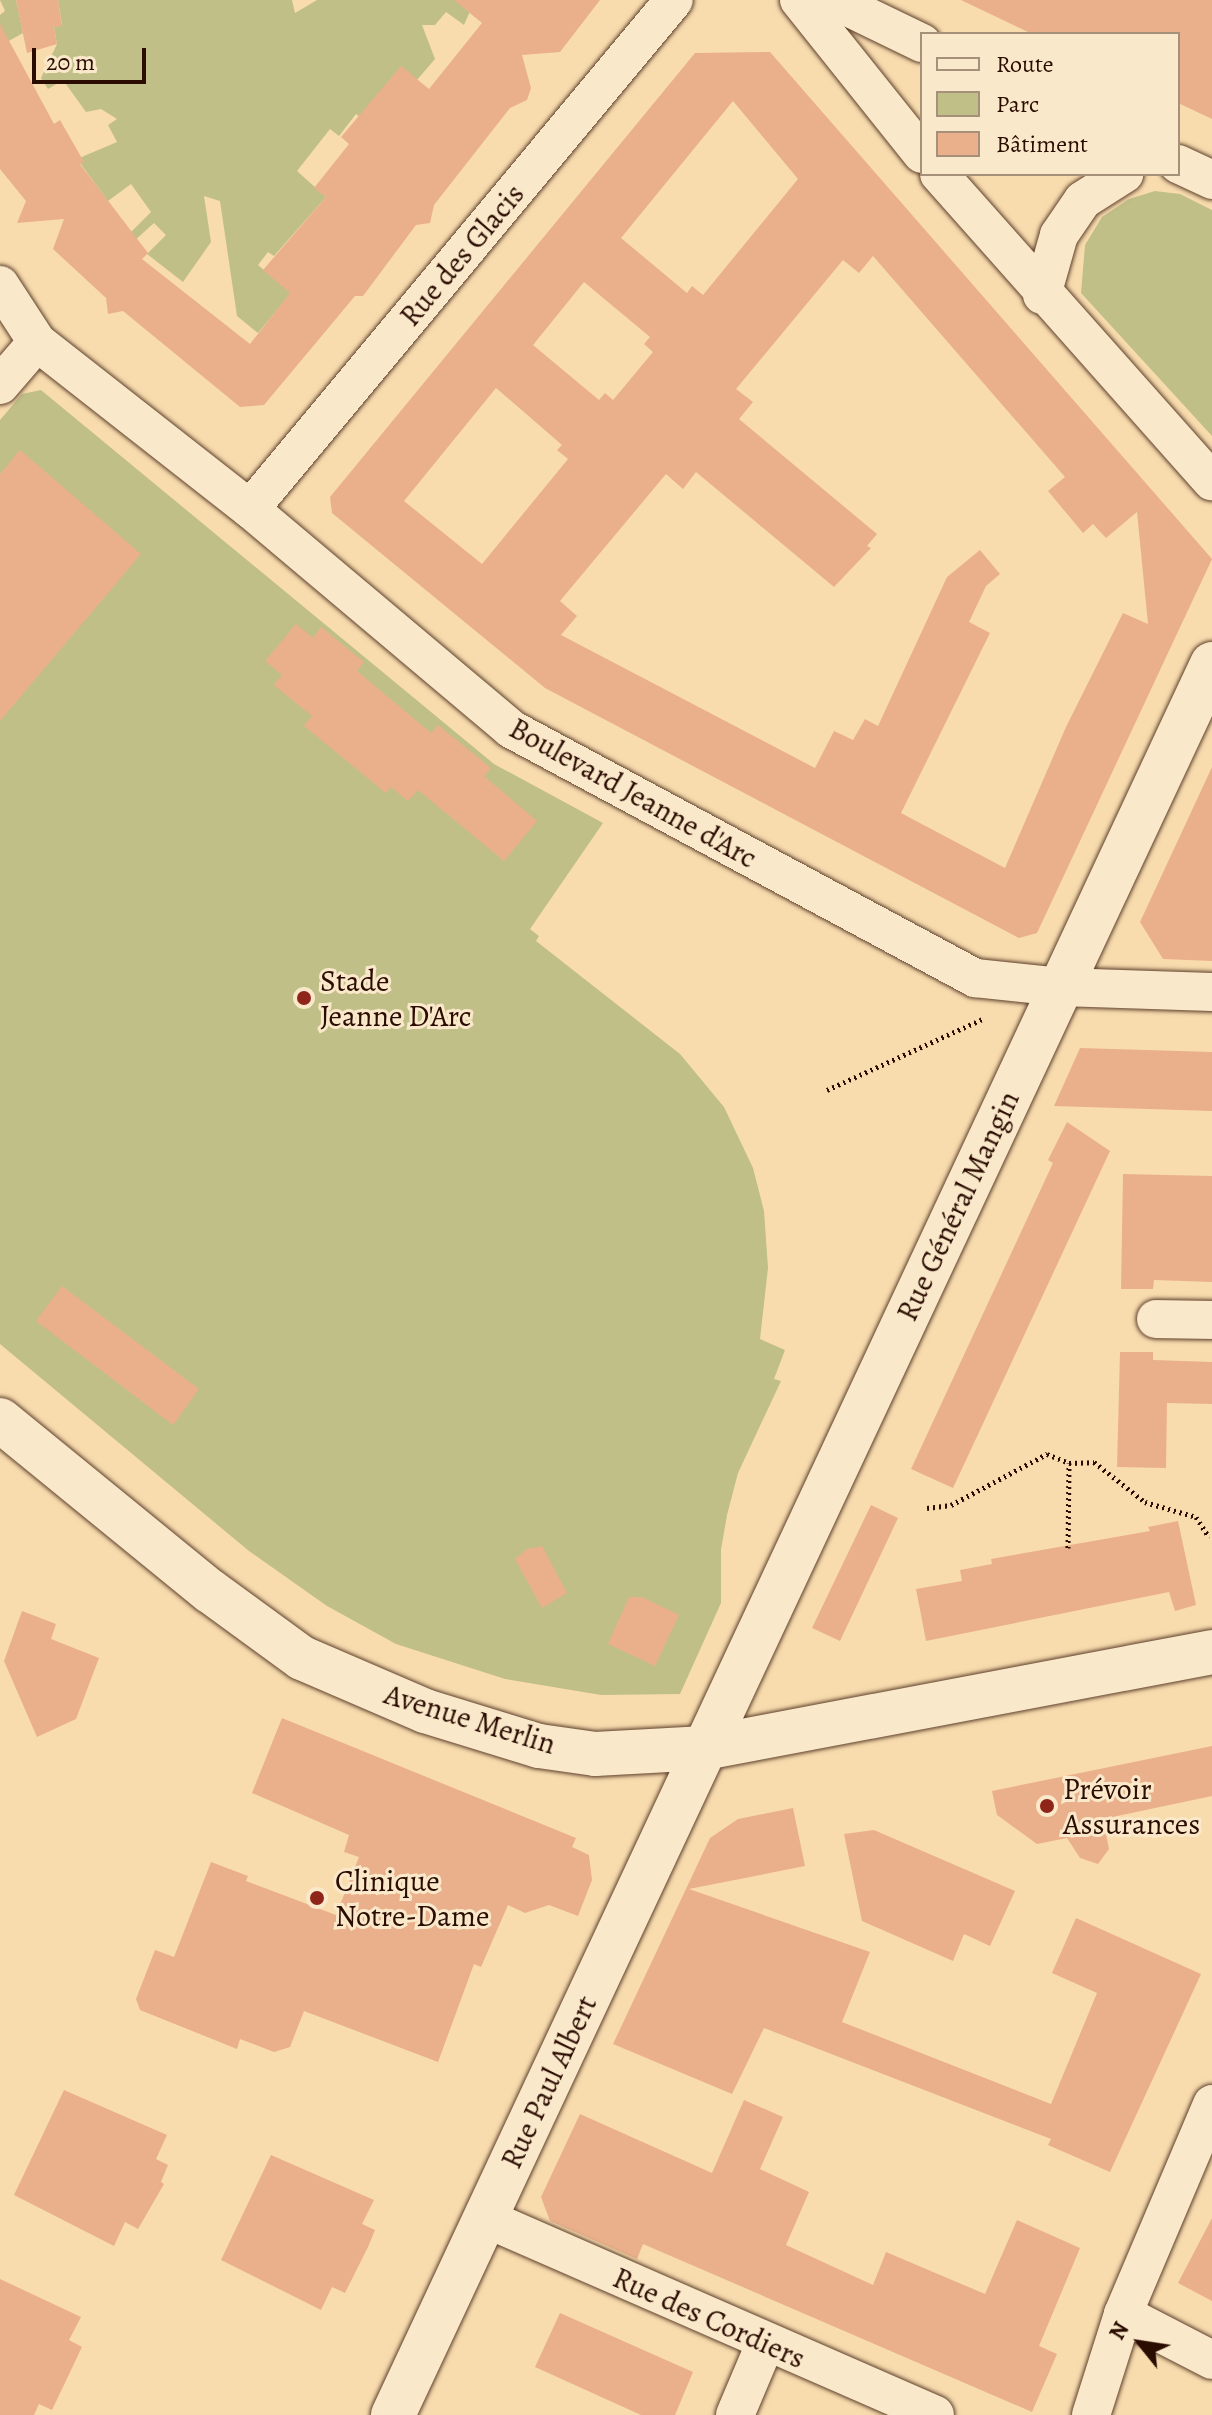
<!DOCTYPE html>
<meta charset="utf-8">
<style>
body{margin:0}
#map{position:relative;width:1212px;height:2415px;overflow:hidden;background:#f8dcae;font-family:Alegreya,serif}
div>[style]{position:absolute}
.green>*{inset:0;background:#c0bf88}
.building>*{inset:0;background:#eab08b}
.path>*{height:5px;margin-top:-2.5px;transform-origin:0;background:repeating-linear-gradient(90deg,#2a0c00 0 2px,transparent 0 6px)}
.roads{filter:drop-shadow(0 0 2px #5e402c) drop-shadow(0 0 2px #5e402c)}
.street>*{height:38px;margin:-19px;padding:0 19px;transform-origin:19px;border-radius:19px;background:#fae8ca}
.secondary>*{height:44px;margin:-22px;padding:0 22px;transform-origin:22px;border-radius:22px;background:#fae8ca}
.dots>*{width:22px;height:22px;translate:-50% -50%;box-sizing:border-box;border:4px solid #fae8ca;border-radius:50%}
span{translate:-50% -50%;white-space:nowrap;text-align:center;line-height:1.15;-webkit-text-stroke:6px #fae8ca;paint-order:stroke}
.street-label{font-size:30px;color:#2a0c00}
.poi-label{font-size:30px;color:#2a0c00}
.left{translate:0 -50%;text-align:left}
.legend{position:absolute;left:920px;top:32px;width:260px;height:144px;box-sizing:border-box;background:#fae8ca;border:2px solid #a79079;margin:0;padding:10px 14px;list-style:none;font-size:24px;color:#2a0c00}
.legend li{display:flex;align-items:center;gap:16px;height:40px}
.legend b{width:40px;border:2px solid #a79079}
.north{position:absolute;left:1100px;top:2303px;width:80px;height:80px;-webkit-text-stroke:6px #fae8ca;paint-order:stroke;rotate:300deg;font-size:22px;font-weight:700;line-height:32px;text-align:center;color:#2a0c00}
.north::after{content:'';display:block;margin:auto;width:28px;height:36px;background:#2a0c00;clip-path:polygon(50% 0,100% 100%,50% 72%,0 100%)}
.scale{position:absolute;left:32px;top:48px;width:114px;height:36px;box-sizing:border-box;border:4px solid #2a0c00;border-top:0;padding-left:10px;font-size:24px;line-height:28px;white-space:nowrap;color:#2a0c00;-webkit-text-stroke:6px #fae8ca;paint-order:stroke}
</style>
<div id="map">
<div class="green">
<div style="clip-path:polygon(0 0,16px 0,23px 33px,0 46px,0 15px,5px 11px)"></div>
<div style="clip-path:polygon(58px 0,292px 0,295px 13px,317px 0,475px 0,464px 25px,446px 12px,435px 25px,422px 25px,435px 59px,417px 80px,395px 146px,356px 114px,339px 136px,330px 129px,297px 171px,326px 197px,274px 256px,268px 252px,258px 265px,291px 293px,258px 333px,237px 316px,220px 201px,204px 196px,211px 242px,183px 282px,147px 254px,166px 235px,154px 223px,133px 242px,127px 236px,151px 212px,131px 184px,108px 201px,77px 159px,117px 142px,108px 125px,117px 119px,101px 109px,86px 112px,63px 80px,48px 89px,41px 78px,57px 44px,54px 27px,62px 25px)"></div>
<div style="clip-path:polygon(1155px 191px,1180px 194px,1212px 210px,1212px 436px,1081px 293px,1085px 245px,1102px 217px,1129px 199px)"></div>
<div style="clip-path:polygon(41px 390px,494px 764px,603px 823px,530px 929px,539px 936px,536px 941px,680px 1054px,724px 1107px,753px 1168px,764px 1211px,768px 1268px,760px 1339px,785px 1350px,774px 1379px,781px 1381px,738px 1473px,727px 1515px,721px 1550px,721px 1603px,680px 1694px,601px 1695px,505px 1679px,396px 1644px,327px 1606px,249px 1551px,0 1344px,0 420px,22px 394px)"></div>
</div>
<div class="building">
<div style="clip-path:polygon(16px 0,58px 0,62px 26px,54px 27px,57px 44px,27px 53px)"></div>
<div style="clip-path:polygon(454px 0,600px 0,560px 52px,522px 55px,531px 88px,527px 100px,510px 108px,434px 205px,430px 223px,416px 225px,363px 296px,355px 296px,264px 405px,240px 407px,123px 311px,108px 314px,106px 298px,53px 249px,64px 219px,17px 223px,26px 201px,0 169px,0 24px,54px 124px,60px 120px,84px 162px,80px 164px,148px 253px,142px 259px,250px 344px,290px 293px,263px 270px,326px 197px,314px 188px,349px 144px,341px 137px,401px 66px,429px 89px,482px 23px)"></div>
<div style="clip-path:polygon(961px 0,1212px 0,1212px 119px,1178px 103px,1178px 34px,1032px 34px)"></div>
<div style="clip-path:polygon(evenodd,770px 52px,1212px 559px,1037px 933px,1019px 938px,545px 688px,332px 513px,330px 497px,695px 53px,770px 52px,733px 101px,798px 179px,703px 295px,692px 286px,687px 293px,621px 238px,733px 101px,770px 52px,873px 256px,1065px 477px,1048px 491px,1083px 533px,1093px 524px,1106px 538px,1137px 512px,1148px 624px,1123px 613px,1066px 727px,1005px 868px,901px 813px,990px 633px,969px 622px,986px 586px,1000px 574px,980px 550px,947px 577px,878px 726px,865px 719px,853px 740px,834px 731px,815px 768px,561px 635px,577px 616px,560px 601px,666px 474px,683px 489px,696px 472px,834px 587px,871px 548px,867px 546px,877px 534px,739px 419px,753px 402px,736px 389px,843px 260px,859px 273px,873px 256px,770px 52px,584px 282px,650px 337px,644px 344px,653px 352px,613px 400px,605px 393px,599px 400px,533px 345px,584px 282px,770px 52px,496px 388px,562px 445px,557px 450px,568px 459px,482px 564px,404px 501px,496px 388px)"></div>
<div style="clip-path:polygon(20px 450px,141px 554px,0 721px,0 474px)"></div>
<div style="clip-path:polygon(296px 624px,313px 638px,321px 627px,364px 662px,357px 671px,431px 733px,438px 725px,491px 768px,484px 776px,537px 821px,504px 861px,418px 790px,408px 801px,391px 787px,386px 793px,304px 726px,312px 716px,274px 685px,282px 675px,265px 661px)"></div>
<div style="clip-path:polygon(1212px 767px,1212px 961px,1163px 959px,1140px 922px)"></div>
<div style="clip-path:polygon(1080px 1048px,1212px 1052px,1212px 1111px,1054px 1106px)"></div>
<div style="clip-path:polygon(1067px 1122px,1110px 1151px,953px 1488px,911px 1469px,1053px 1163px,1048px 1160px)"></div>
<div style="clip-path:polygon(1123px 1174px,1212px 1176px,1212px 1282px,1154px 1280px,1153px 1289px,1121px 1289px)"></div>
<div style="clip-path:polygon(62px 1286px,199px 1389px,173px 1425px,36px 1321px)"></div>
<div style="clip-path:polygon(1120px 1352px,1153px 1352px,1153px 1360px,1212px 1362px,1212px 1404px,1167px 1403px,1166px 1468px,1117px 1467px)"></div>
<div style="clip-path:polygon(871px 1505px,898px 1518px,840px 1641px,812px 1628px)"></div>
<div style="clip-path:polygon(1178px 1521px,1196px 1605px,1175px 1611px,1169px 1592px,926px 1641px,916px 1589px,962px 1581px,960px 1570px,992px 1564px,991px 1559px,1150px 1531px,1148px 1527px)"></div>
<div style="clip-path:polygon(542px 1546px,567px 1593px,542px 1608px,515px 1559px,527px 1549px)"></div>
<div style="clip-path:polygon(629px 1597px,642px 1597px,679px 1615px,655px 1666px,608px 1644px)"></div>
<div style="clip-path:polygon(22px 1611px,56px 1624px,51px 1639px,99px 1658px,76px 1719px,37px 1737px,4px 1661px)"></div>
<div style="clip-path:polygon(282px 1718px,576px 1838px,572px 1847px,589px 1855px,592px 1880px,578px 1916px,549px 1905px,525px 1913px,508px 1905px,481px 1967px,474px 1964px,438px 2062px,304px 2011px,290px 2047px,274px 2052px,240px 2039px,237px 2049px,140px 2010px,136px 1999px,155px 1950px,174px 1957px,211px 1862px,248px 1876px,246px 1881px,336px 1915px,359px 1857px,344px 1852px,349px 1835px,252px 1793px)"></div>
<div style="clip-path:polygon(1212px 1746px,1212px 1796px,1103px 1819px,1109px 1849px,1098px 1864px,1080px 1858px,1067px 1838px,1037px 1844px,997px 1815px,992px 1791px)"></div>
<div style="clip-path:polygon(793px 1808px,805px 1866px,689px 1889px,870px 1952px,842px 2022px,1051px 2104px,1097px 1993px,1052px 1973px,1076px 1918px,1201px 1974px,1110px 2172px,1048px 2145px,1051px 2139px,764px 2028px,732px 2094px,613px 2044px,710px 1838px,738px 1819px)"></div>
<div style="clip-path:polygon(874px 1830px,1015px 1891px,990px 1946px,964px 1934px,953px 1961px,862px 1921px,844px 1834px)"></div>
<div style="clip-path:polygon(64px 2090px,167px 2135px,156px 2159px,168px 2165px,161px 2182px,164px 2184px,138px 2229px,125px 2222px,114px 2246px,14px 2195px)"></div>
<div style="clip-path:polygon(744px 2100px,783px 2117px,760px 2169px,809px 2192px,786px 2245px,873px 2285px,886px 2252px,985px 2294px,1017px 2220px,1080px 2248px,1039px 2346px,1057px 2354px,1032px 2412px,643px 2244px,637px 2259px,550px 2221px,541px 2197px,580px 2114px,712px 2173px)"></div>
<div style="clip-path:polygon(271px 2155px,374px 2200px,362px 2224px,375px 2230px,368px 2247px,345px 2293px,332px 2287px,321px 2310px,221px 2260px)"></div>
<div style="clip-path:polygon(1212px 2218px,1212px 2301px,1178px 2283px)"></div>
<div style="clip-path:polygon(0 2279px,81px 2317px,69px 2340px,82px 2347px,52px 2410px,39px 2404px,34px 2415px,0 2415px)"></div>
<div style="clip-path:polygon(560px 2313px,693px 2372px,675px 2415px,641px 2415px,535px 2367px)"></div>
</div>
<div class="path">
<div style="left:827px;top:1090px;width:171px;rotate:-24.5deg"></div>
<div style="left:927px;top:1508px;width:24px;rotate:-7deg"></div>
<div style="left:951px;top:1505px;width:109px;rotate:-28deg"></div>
<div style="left:1047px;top:1454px;width:24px;rotate:22deg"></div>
<div style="left:1068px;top:1548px;width:85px;rotate:-89.3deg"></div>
<div style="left:1069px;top:1463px;width:25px;rotate:-2deg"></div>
<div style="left:1094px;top:1462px;width:65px;rotate:38.1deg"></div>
<div style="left:1145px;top:1502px;width:53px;rotate:16.4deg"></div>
<div style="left:1196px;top:1517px;width:24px;rotate:57deg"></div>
</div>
<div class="roads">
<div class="street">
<div style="left:799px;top:0;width:197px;rotate:51.4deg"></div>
<div style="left:833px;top:0;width:99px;rotate:25.8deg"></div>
<div style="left:1178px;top:164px;width:38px;rotate:25deg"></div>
<div style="left:939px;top:174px;width:411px;rotate:48.4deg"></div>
<div style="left:0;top:285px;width:68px;rotate:57deg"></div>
<div style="left:37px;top:342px;width:271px;rotate:38.1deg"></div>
<div style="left:250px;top:509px;width:341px;rotate:40.1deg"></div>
<div style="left:511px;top:729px;width:527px;rotate:28.22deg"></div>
<div style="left:975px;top:978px;width:86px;rotate:6deg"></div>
<div style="left:1061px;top:987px;width:151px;rotate:1.9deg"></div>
<div style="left:1042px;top:295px;width:62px;rotate:-74.2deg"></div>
<div style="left:1059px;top:235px;width:42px;rotate:-55.6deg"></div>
<div style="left:1083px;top:200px;width:49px;rotate:-32.4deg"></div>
<div style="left:0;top:385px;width:57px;rotate:-49.3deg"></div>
<div style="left:250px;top:509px;width:662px;rotate:-50.21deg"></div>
<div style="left:1156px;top:1319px;width:56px;rotate:1deg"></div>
<div style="left:485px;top:2218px;width:491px;rotate:23.6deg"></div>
<div style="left:1123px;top:2314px;width:100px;rotate:27.3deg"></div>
<div style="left:735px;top:2415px;width:77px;rotate:-67.1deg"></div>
<div style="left:1091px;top:2415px;width:106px;rotate:-72.4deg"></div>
<div style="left:1123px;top:2314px;width:228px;rotate:-67deg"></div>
</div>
<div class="secondary">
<div style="left:0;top:1420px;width:271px;rotate:39.2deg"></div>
<div style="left:210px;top:1591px;width:114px;rotate:36.1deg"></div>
<div style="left:302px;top:1658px;width:134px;rotate:23.3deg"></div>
<div style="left:425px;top:1711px;width:119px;rotate:17.1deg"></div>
<div style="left:539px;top:1746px;width:57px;rotate:8.1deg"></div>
<div style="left:595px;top:1754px;width:110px;rotate:-3.1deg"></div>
<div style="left:705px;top:1748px;width:516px;rotate:-10.72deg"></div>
<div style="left:393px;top:2415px;width:1933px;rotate:-64.93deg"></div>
</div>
</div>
<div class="dots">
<div style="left:304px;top:998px;background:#8f2418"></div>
<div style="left:1047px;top:1806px;background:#8f2418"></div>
<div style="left:317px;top:1898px;background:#8f2418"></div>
</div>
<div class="street-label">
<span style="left:462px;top:255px;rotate:-50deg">Rue des Glacis</span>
<span style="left:633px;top:793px;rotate:29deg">Boulevard Jeanne d'Arc</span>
<span style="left:958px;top:1206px;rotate:-65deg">Rue Général Mangin</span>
<span style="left:470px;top:1719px;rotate:17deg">Avenue Merlin</span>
<span style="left:549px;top:2082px;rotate:-65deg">Rue Paul Albert</span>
<span style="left:709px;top:2318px;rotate:24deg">Rue des Cordiers</span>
</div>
<div class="poi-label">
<span class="left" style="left:320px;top:998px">Stade<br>Jeanne D'Arc</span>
<span class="left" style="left:1063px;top:1806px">Prévoir<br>Assurances</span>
<span class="left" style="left:335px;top:1898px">Clinique<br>Notre-Dame</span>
</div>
<ul class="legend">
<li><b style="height:10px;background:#fae8ca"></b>Route</li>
<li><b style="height:22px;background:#c0bf88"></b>Parc</li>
<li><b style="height:22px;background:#eab08b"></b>Bâtiment</li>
</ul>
<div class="north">N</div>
<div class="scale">20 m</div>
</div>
